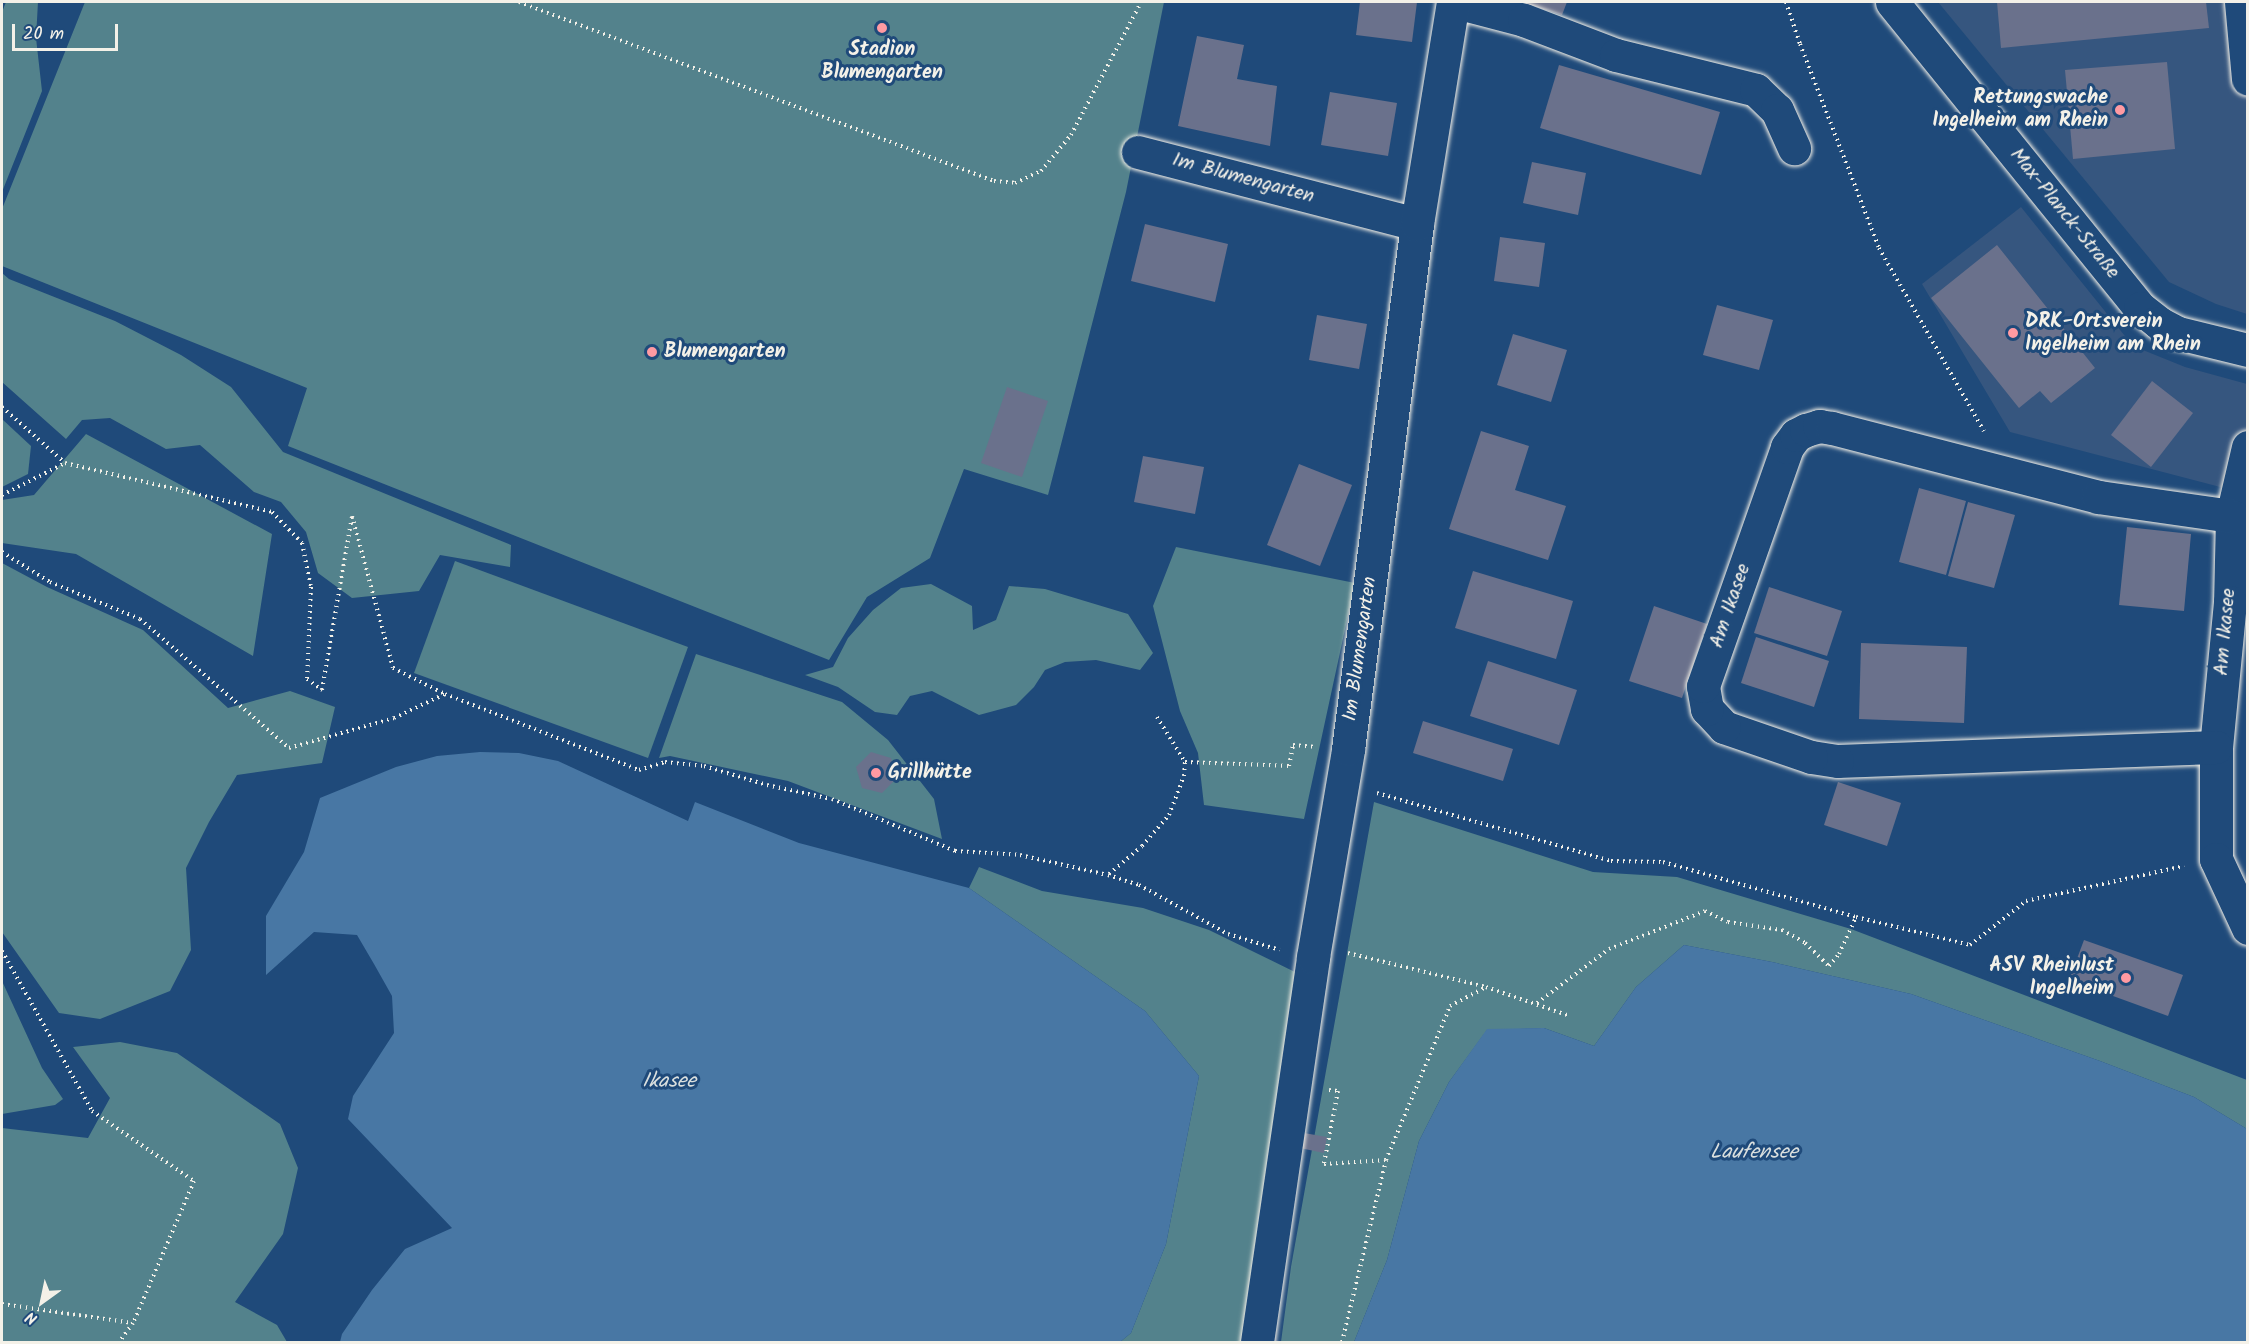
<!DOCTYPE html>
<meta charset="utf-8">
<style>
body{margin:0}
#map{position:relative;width:2249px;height:1344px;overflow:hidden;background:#1f4a7a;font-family:Kalam,sans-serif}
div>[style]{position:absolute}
.built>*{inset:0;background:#36567f}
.green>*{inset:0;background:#53828c}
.water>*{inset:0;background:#4877a4}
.building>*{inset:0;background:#6a718c}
.path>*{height:4px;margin-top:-2px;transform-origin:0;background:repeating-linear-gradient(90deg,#f4f1e8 0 1.5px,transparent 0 6px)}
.roads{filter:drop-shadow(0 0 2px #f4f1e8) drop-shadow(0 0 2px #f4f1e8)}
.minor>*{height:33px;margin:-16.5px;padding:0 16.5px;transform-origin:16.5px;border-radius:16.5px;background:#1f4a7a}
.dots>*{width:16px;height:16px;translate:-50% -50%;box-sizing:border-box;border:3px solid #1f4a7a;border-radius:50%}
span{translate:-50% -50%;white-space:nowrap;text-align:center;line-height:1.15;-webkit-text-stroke:6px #1f4a7a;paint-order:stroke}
.poi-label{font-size:20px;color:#f4f1e8;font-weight:700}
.right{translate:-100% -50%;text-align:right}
.left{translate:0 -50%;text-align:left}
.street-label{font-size:20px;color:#f4f1e8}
.water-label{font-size:21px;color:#dadfde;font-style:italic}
.frame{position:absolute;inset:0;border:3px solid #f4f1e8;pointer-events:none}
.north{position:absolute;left:12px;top:1272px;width:60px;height:60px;-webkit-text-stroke:4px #1f4a7a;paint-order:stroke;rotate:213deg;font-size:16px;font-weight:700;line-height:24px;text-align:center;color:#f4f1e8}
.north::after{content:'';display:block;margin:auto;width:21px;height:27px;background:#f4f1e8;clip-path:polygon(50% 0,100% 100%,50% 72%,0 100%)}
.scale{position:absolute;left:12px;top:24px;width:106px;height:27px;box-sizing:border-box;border:3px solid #f4f1e8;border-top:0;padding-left:8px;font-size:18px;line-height:21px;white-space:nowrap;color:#f4f1e8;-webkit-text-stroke:4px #1f4a7a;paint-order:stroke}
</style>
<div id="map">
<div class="built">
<div style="clip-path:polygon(1938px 2px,2247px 2px,2247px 314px,2216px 304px,2169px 282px)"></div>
<div style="clip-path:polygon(2021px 207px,2133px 346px,2185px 367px,2247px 384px,2247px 494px,2010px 432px,1922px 284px)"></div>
</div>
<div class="green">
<div style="clip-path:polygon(6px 2px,38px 2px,36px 38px,42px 91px,2px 192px,2px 12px)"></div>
<div style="clip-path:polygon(85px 2px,1164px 2px,1126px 192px,1048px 495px,964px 469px,930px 558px,867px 597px,829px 660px,288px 446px,307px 388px,2px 266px,2px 209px)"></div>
<div style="clip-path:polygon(2px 273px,9px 279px,115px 321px,181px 355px,231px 387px,283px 452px,511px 545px,510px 567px,440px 555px,419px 591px,352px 598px,318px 573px,306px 532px,281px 502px,254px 492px,200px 445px,166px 449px,110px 418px,82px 420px,66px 439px,2px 382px)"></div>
<div style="clip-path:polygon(2px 419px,31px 446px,28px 474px,2px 487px)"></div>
<div style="clip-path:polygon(86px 434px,272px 534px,253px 656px,76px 554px,2px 543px,2px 500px,34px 495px)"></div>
<div style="clip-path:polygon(1176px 547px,1355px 583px,1304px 819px,1204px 805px,1198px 753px,1180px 711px,1153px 606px)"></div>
<div style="clip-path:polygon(455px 561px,688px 647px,648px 758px,414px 673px)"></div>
<div style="clip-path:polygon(2px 563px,47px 587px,143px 630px,228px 708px,290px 691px,335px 707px,322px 763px,237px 775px,209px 822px,186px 868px,191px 950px,170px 991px,100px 1019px,59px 1013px,2px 932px)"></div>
<div style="clip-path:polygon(931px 584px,972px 606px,973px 630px,996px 620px,1009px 586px,1045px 589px,1128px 614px,1153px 653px,1140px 670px,1096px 660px,1065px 662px,1045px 670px,1034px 687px,1016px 705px,979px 715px,932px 691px,910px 696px,897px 715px,875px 712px,838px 687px,805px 675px,833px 667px,848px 638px,873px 610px,901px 588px)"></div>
<div style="clip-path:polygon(696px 654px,842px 702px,888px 740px,934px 799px,942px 839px,788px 781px,670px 756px,659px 758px)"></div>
<div style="clip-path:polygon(1374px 802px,1593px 872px,1677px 877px,1851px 929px,2247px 1080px,2247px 1129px,2194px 1097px,2100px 1061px,1911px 994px,1772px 962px,1684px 945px,1636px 987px,1594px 1046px,1544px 1028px,1487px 1030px,1449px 1082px,1419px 1141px,1387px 1260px,1354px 1342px,1281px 1342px,1291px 1267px)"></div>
<div style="clip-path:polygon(979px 867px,1042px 891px,1143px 908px,1209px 930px,1303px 976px,1245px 1342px,1120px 1342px,1131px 1333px,1166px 1244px,1199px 1076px,1145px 1011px,969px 888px)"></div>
<div style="clip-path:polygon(2px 981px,42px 1068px,63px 1099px,55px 1105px,2px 1114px)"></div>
<div style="clip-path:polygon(120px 1042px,177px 1053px,280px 1124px,298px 1168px,283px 1234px,235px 1302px,277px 1325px,287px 1342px,2px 1342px,2px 1128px,88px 1138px,110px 1098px,73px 1047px)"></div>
</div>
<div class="water">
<div style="clip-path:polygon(480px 752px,519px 753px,558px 761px,688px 821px,695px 802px,799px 843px,969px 888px,1145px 1011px,1199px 1076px,1166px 1244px,1131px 1333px,1120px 1342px,340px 1342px,342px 1334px,372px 1290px,405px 1249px,452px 1228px,348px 1119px,353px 1096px,394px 1033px,392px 996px,374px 964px,357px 935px,314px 932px,266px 975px,266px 916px,304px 852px,320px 798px,396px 767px,437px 756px)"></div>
<div style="clip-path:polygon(1684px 945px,1772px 962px,1911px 994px,2100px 1061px,2194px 1097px,2247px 1129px,2247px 1342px,1354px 1342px,1387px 1260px,1419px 1141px,1449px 1082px,1487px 1029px,1544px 1028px,1594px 1046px,1636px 987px)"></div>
</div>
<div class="building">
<div style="clip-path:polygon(1360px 2px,1417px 2px,1412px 42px,1356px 35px)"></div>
<div style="clip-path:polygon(1521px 2px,1567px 2px,1562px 15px)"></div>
<div style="clip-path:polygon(1997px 2px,2206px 2px,2209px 28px,2001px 48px)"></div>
<div style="clip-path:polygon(1197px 36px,1244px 45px,1237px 79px,1277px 86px,1270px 146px,1178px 126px)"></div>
<div style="clip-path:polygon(2167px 62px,2175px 149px,2073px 159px,2065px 70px)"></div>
<div style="clip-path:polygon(1559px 65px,1720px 112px,1701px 175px,1540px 128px)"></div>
<div style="clip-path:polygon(1330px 92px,1397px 103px,1388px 156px,1321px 145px)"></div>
<div style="clip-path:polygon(1532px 162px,1586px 173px,1578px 215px,1523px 203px)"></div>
<div style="clip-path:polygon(1145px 224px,1228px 244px,1215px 302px,1131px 281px)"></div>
<div style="clip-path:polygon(1500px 237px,1545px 243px,1539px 287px,1494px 281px)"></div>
<div style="clip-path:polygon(1997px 245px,2095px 368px,2051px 403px,2040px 391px,2019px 408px,1931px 298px)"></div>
<div style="clip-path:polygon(1717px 305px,1773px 320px,1759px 370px,1703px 355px)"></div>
<div style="clip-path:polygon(1317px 315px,1367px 324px,1359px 369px,1309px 360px)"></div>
<div style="clip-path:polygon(1513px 334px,1567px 350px,1551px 402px,1497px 385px)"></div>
<div style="clip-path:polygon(2152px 381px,2193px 413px,2151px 467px,2111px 435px)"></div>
<div style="clip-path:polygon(1007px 387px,1048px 401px,1022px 477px,981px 463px)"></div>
<div style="clip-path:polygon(1481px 431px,1529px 446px,1515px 490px,1566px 506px,1548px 560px,1449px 529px)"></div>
<div style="clip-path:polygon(1143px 456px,1204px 467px,1195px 514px,1134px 502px)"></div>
<div style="clip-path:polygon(1299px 464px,1352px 485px,1320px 566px,1267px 545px)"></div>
<div style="clip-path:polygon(1919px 488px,1966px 501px,1946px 575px,1899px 562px)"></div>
<div style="clip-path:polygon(1968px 502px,2015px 515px,1994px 588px,1948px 576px)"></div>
<div style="clip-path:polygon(2127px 527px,2191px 534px,2184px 611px,2119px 605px)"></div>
<div style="clip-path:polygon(1473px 571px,1573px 601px,1556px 659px,1455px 628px)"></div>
<div style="clip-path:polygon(1769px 587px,1842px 611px,1827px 656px,1754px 633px)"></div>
<div style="clip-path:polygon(1654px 606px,1707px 624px,1682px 698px,1629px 681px)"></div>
<div style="clip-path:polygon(1756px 637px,1829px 661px,1814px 707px,1741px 683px)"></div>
<div style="clip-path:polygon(1861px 643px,1967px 647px,1964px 723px,1859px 719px)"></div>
<div style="clip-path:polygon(1488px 661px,1577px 690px,1559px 745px,1470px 716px)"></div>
<div style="clip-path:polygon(1423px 721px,1513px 749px,1503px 781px,1413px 753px)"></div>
<div style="clip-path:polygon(871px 752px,891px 758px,897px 778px,882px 793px,862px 788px,856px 767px)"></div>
<div style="clip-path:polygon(1838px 782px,1901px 803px,1887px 846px,1824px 825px)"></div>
<div style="clip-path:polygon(2084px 940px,2183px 975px,2168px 1016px,2069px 980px)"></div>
<div style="clip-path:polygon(1298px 1132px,1327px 1137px,1324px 1153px,1295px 1147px)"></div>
</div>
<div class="path">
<div style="left:519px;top:2px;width:508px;rotate:20.65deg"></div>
<div style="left:994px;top:181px;width:21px;rotate:5deg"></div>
<div style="left:1015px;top:183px;width:29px;rotate:-25deg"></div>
<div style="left:1041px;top:171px;width:47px;rotate:-50.2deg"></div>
<div style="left:1071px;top:135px;width:150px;rotate:-62.2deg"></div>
<div style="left:1786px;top:2px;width:44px;rotate:71.6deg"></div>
<div style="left:1800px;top:44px;width:219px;rotate:68.8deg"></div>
<div style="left:1879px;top:248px;width:211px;rotate:60.2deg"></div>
<div style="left:2px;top:407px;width:84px;rotate:41.6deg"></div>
<div style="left:65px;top:463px;width:213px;rotate:13.3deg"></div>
<div style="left:272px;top:512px;width:43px;rotate:45.9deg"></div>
<div style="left:302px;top:543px;width:45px;rotate:78.4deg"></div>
<div style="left:311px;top:587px;width:92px;rotate:92.5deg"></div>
<div style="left:307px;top:679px;width:19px;rotate:36deg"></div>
<div style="left:322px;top:690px;width:177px;rotate:-80.2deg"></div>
<div style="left:352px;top:516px;width:157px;rotate:74.9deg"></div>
<div style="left:393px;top:668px;width:58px;rotate:26.6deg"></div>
<div style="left:445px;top:694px;width:208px;rotate:21.4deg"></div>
<div style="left:639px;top:770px;width:27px;rotate:-17deg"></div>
<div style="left:665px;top:762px;width:39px;rotate:6deg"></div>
<div style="left:704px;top:766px;width:66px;rotate:16.8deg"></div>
<div style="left:767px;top:785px;width:66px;rotate:12.2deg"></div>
<div style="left:832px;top:799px;width:134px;rotate:22.9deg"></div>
<div style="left:955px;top:851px;width:65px;rotate:3.5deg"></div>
<div style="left:1020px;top:855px;width:90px;rotate:12.8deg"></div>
<div style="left:1108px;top:875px;width:33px;rotate:18deg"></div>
<div style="left:1139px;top:885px;width:102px;rotate:28.8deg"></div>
<div style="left:1228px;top:934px;width:54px;rotate:17.1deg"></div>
<div style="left:2px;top:495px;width:71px;rotate:-26.9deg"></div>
<div style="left:2px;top:552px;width:57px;rotate:32deg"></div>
<div style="left:50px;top:582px;width:97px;rotate:22.3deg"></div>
<div style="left:140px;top:619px;width:197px;rotate:40.9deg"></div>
<div style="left:289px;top:748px;width:109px;rotate:-15.9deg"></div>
<div style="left:394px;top:718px;width:56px;rotate:-25.2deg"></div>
<div style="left:1157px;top:717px;width:53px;rotate:58.1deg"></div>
<div style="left:1185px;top:762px;width:104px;rotate:2.2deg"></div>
<div style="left:1289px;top:766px;width:21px;rotate:-79deg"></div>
<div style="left:1293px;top:745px;width:21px;rotate:5deg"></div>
<div style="left:1377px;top:793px;width:244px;rotate:16.2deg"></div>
<div style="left:1611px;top:861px;width:52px;rotate:1.1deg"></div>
<div style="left:1663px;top:862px;width:201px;rotate:15.9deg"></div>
<div style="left:1856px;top:917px;width:117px;rotate:13.8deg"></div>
<div style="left:1970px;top:945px;width:71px;rotate:-38.2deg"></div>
<div style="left:2026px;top:901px;width:162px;rotate:-12.5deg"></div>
<div style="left:1109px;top:874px;width:43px;rotate:-40.3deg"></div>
<div style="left:1142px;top:846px;width:41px;rotate:-48.9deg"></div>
<div style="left:1169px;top:815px;width:42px;rotate:-69deg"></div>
<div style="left:1184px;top:776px;width:14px;rotate:-86deg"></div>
<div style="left:2px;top:951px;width:184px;rotate:60.6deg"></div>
<div style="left:92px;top:1111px;width:124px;rotate:34.5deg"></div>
<div style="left:194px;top:1181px;width:155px;rotate:113.2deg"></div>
<div style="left:133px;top:1323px;width:24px;rotate:126deg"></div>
<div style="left:1348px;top:953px;width:142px;rotate:13.8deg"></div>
<div style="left:1486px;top:987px;width:86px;rotate:19.1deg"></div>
<div style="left:1537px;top:1003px;width:90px;rotate:-36.9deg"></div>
<div style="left:1609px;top:949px;width:103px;rotate:-21.6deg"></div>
<div style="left:1705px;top:911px;width:25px;rotate:26deg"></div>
<div style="left:1728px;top:922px;width:55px;rotate:8.4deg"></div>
<div style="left:1782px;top:930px;width:26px;rotate:29deg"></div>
<div style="left:1805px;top:943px;width:33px;rotate:44deg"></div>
<div style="left:1829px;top:966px;width:16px;rotate:-50deg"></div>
<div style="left:1839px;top:954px;width:41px;rotate:-65.3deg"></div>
<div style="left:1329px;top:1090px;width:9px;rotate:6deg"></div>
<div style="left:1338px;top:1091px;width:74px;rotate:100.9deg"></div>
<div style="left:1324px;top:1164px;width:61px;rotate:-3.8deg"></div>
<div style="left:2px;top:1304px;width:132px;rotate:8.3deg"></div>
<div style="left:1342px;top:1342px;width:187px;rotate:-76.4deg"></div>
<div style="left:1386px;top:1160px;width:167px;rotate:-67.4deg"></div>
<div style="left:1450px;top:1006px;width:41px;rotate:-27.8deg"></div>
</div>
<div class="roads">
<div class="minor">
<div style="left:1456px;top:2px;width:70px;rotate:14.8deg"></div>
<div style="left:1524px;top:20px;width:98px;rotate:20.8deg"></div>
<div style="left:1616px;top:55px;width:144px;rotate:14deg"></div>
<div style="left:1756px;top:90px;width:29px;rotate:44deg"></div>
<div style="left:1777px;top:110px;width:42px;rotate:65.9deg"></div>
<div style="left:1892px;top:2px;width:394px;rotate:51deg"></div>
<div style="left:2140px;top:308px;width:24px;rotate:38deg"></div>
<div style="left:2159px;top:323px;width:21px;rotate:28deg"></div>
<div style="left:2178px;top:333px;width:72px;rotate:13.7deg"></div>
<div style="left:2241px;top:2px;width:77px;rotate:84.8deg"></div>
<div style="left:1138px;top:152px;width:288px;rotate:14.5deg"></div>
<div style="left:2248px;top:447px;width:71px;rotate:103.1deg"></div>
<div style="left:2232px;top:516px;width:86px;rotate:91.3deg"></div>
<div style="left:2230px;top:602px;width:146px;rotate:95.5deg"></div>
<div style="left:2216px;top:747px;width:112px;rotate:90deg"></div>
<div style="left:2216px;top:859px;width:76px;rotate:65.1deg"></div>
<div style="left:2216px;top:747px;width:379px;rotate:177.9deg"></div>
<div style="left:1837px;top:761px;width:26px;rotate:-171deg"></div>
<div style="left:1811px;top:757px;width:92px;rotate:-161deg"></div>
<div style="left:1724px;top:727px;width:25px;rotate:-133deg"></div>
<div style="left:1707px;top:709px;width:23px;rotate:-100deg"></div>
<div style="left:1703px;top:686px;width:253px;rotate:-70.6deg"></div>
<div style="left:1787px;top:447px;width:15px;rotate:-53deg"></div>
<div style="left:1796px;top:435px;width:11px;rotate:-27deg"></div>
<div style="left:1806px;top:430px;width:14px;rotate:-17deg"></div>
<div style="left:1819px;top:426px;width:13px;rotate:9deg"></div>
<div style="left:1832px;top:428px;width:275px;rotate:14.5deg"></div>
<div style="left:2098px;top:497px;width:135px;rotate:8.1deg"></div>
<div style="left:1257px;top:1342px;width:389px;rotate:-81.7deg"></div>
<div style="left:1313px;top:957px;width:211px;rotate:-80.4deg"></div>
<div style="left:1348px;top:749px;width:530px;rotate:-82.51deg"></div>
<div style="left:1417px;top:224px;width:225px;rotate:-80.8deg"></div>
</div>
</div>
<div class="dots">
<div style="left:882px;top:28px;background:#ff9aa2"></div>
<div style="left:2120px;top:110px;background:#ff9aa2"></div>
<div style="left:2013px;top:333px;background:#ff9aa2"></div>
<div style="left:652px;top:352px;background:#ff9aa2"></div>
<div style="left:876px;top:773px;background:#ff9aa2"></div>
<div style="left:2126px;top:978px;background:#ff9aa2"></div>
</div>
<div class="poi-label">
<span style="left:882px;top:62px">Stadion<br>Blumengarten</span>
<span class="right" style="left:2108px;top:110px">Rettungswache<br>Ingelheim am Rhein</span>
<span class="left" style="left:2025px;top:334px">DRK-Ortsverein<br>Ingelheim am Rhein</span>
<span class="left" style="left:664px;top:352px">Blumengarten</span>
<span class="left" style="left:888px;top:773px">Grillhütte</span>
<span class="right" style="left:2114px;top:978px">ASV Rheinlust<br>Ingelheim</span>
</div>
<div class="street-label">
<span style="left:1243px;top:179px;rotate:15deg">Im Blumengarten</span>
<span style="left:2064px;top:214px;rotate:51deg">Max-Planck-Straße</span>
<span style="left:1731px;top:606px;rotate:-71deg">Am Ikasee</span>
<span style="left:2226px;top:632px;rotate:-85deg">Am Ikasee</span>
<span style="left:1361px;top:649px;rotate:-82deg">Im Blumengarten</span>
</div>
<div class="water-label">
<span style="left:669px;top:1082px">Ikasee</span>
<span style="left:1754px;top:1153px">Laufensee</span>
</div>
<div class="frame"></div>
<div class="north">N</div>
<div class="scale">20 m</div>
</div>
